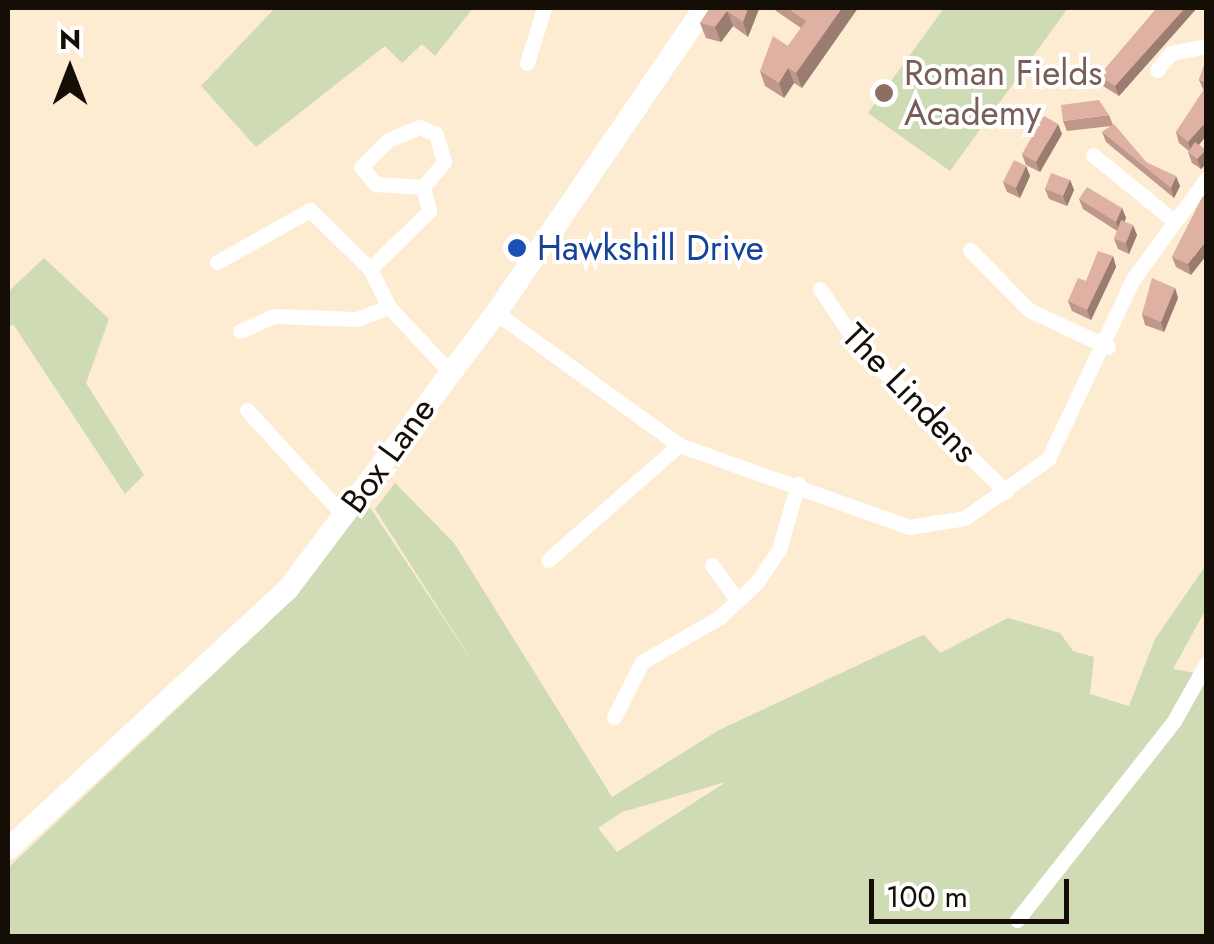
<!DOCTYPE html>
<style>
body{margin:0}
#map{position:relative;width:1214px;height:944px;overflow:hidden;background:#fdebd2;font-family:Jost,sans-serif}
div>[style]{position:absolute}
.green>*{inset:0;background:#cedbb4}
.street>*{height:15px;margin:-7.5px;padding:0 7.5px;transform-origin:7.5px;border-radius:7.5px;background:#fff}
.secondary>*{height:22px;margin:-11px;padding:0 11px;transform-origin:11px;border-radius:11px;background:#fff}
.wall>*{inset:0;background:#bf988b}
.shaded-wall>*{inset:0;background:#9b7c71}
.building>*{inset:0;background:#deb1a2}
.dots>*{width:28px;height:28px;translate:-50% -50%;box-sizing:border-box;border:5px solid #fff;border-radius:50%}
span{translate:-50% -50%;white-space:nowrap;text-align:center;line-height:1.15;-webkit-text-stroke:8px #fff;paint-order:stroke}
.education-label{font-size:35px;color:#785e54}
.left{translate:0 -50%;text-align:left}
.transit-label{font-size:35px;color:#164399}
.street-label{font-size:35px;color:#140e06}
.frame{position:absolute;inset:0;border:10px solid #140e06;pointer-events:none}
.north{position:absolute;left:20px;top:20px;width:100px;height:100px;-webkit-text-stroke:8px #fff;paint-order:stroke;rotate:0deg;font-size:28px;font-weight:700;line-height:40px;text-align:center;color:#140e06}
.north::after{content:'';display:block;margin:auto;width:35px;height:45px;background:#140e06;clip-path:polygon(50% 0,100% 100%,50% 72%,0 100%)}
.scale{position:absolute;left:869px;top:879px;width:200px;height:45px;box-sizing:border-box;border:5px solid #140e06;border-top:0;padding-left:12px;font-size:30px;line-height:35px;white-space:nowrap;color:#140e06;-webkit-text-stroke:8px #fff;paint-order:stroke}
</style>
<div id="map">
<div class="green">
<div style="clip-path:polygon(275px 8px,473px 8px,435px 56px,422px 44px,402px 63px,385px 46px,256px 147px,201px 86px)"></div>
<div style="clip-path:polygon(944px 8px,1068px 8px,950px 171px,868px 113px)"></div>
<div style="clip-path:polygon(44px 258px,109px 319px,86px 383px,144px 475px,125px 494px,13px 324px,8px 328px,8px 292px)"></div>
<div style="clip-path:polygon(evenodd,395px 483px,454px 543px,612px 797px,719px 730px,916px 638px,924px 635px,940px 653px,1008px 618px,1060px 633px,1073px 651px,1094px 657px,1090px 694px,1129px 706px,1155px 639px,1206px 565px,1206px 609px,1173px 669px,1206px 675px,1206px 934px,8px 936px,8px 868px,268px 623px,367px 503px,478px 670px,375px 509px,395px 483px,726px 782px,617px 852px,598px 828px,622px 812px,726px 782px)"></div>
</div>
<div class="street">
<div style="left:527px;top:63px;width:58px;rotate:-72.8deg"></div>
<div style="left:1157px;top:70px;width:22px;rotate:-51deg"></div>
<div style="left:1171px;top:53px;width:36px;rotate:-11deg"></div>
<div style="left:1093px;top:155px;width:103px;rotate:39.1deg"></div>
<div style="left:970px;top:250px;width:84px;rotate:45.5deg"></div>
<div style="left:1029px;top:310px;width:87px;rotate:25.1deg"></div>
<div style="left:217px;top:262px;width:107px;rotate:-29.2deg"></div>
<div style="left:310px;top:210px;width:84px;rotate:44.5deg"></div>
<div style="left:370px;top:269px;width:42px;rotate:63.4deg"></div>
<div style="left:389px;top:307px;width:86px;rotate:46.9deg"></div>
<div style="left:370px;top:269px;width:83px;rotate:-44.5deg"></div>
<div style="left:429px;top:211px;width:25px;rotate:-104deg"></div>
<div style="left:423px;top:187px;width:33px;rotate:-50deg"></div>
<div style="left:444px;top:162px;width:29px;rotate:-106deg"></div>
<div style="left:436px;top:134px;width:18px;rotate:-158deg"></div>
<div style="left:419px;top:127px;width:34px;rotate:157deg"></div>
<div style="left:388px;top:140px;width:38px;rotate:135deg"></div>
<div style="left:361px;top:167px;width:23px;rotate:49deg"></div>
<div style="left:376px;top:184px;width:47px;rotate:3.7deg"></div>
<div style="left:820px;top:289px;width:70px;rotate:56.1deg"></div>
<div style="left:859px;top:347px;width:206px;rotate:44.6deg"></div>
<div style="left:496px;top:313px;width:226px;rotate:35.8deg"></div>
<div style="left:679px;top:445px;width:244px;rotate:19.6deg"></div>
<div style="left:909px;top:527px;width:57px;rotate:-9.1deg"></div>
<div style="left:965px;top:518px;width:102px;rotate:-35.4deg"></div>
<div style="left:1048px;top:459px;width:199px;rotate:-64.7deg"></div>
<div style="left:1133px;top:279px;width:124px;rotate:-53.9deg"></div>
<div style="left:240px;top:331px;width:37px;rotate:-24deg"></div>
<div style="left:274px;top:316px;width:83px;rotate:2.1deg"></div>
<div style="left:357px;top:319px;width:34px;rotate:-21deg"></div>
<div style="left:247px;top:410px;width:144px;rotate:47.5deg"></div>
<div style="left:548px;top:560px;width:174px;rotate:-41.3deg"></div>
<div style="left:712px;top:565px;width:44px;rotate:54.2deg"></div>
<div style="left:614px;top:717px;width:62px;rotate:-63deg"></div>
<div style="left:642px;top:662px;width:90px;rotate:-30deg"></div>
<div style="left:720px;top:617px;width:51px;rotate:-43.4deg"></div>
<div style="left:757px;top:582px;width:40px;rotate:-56deg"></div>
<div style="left:779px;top:549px;width:68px;rotate:-73.7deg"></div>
<div style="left:1017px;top:920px;width:253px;rotate:-51.7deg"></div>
<div style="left:1174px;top:721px;width:65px;rotate:-60.7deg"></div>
</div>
<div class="secondary">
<div style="left:8px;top:849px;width:382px;rotate:-42.9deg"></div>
<div style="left:288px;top:589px;width:346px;rotate:-53deg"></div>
<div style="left:496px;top:313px;width:369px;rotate:-55.7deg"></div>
</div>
<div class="wall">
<div style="clip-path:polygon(710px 8px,759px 9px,748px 37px,733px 26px,721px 42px,706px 38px,700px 23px)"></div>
<div style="clip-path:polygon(775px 8px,858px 8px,802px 88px,794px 83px,784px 98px,765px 86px,760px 71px,788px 46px,801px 28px,776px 11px)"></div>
<div style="clip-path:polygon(1157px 8px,1197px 8px,1119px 96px,1103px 86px,1099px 76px)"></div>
<div style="clip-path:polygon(1206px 60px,1206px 136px,1199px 145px,1206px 150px,1206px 164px,1201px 169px,1192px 163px,1188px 152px,1189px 151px,1179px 143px,1176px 132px,1204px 91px,1199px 80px)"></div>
<div style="clip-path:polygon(1109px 115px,1113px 125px,1146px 162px,1180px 186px,1174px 198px,1106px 142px,1102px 132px,1111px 126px,1067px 131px,1063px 121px)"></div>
<div style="clip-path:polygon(1062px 134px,1040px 172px,1026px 165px,1022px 154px)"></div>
<div style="clip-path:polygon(1026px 166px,1030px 176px,1020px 198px,1007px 192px,1003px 182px)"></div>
<div style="clip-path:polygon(1070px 180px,1074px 190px,1067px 206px,1049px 199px,1045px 189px)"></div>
<div style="clip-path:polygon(1203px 196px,1191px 275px,1176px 267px,1172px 257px)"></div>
<div style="clip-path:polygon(1079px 199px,1122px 208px,1126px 218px,1124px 222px,1137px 235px,1129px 254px,1118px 249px,1114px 239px,1117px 231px,1083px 209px)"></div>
<div style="clip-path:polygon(1113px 256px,1116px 267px,1091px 320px,1072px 311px,1068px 301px)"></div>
<div style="clip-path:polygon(1175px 288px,1178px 298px,1164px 332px,1145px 325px,1142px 314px)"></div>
</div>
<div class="shaded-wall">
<div style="clip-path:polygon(748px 8px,759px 9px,748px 37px,743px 22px)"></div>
<div style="clip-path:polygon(842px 8px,858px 8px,802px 88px,796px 73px)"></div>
<div style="clip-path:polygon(1185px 8px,1197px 8px,1119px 96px,1115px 86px)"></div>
<div style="clip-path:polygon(727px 11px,733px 26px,721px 42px,715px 27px)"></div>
<div style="clip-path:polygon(788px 68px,794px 83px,784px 98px,779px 83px)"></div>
<div style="clip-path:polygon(1206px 122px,1206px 136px,1192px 153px,1188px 142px)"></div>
<div style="clip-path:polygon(1058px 124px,1062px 134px,1040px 172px,1036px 162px)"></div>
<div style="clip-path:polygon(1206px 150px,1206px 164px,1201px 169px,1197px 159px)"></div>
<div style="clip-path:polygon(1026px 166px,1030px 176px,1020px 198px,1016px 188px)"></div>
<div style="clip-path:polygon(1176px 176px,1180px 186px,1174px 198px,1171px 188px)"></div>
<div style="clip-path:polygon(1070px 180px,1074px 190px,1067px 206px,1063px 196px)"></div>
<div style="clip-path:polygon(1122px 208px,1126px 218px,1120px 232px,1116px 222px)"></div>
<div style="clip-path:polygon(1133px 225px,1137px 235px,1129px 254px,1126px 243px)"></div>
<div style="clip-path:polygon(1206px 241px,1206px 256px,1191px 275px,1188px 264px)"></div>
<div style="clip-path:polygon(1113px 256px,1116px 267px,1091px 320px,1087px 310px)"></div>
<div style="clip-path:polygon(1175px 288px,1178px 298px,1164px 332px,1161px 322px)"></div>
</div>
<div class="building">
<div style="clip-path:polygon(710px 8px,748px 8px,743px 22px,727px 11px,715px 27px,700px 23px)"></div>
<div style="clip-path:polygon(787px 8px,842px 8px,796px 73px,788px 68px,779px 83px,760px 71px,773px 36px,788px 46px,806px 21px)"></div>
<div style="clip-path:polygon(1157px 8px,1185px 8px,1115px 86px,1099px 76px)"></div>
<div style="clip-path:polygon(1206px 60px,1206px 83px,1199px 80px)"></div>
<div style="clip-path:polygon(1206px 86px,1206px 122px,1188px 142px,1176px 132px)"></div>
<div style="clip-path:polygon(1099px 100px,1109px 115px,1063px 121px,1061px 105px)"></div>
<div style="clip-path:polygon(1044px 116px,1058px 124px,1036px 162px,1022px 154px)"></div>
<div style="clip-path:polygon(1114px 124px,1146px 162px,1176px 176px,1171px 188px,1102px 132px)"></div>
<div style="clip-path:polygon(1195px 142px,1206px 150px,1197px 159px,1188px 152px)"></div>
<div style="clip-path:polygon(1014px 160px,1026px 166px,1016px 188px,1003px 182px)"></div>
<div style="clip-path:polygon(1051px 173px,1070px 180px,1063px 196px,1045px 189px)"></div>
<div style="clip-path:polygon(1087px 187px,1122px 208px,1116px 222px,1079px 199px)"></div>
<div style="clip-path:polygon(1203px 196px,1206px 198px,1206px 241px,1188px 264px,1172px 257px)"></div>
<div style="clip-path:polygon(1121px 220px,1133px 225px,1126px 243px,1114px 239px)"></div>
<div style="clip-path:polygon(1098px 251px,1113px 256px,1087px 310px,1068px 301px,1078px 278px,1086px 281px)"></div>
<div style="clip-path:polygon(1152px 278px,1175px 288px,1161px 322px,1142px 314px)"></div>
</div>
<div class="dots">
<div style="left:884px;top:93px;background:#8d6e63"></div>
<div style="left:517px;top:248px;background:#1a4fb4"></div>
</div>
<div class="education-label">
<span class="left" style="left:904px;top:93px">Roman Fields<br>Academy</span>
</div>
<div class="transit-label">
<span class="left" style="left:537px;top:248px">Hawkshill Drive</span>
</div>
<div class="street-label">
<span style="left:910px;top:393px;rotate:46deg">The Lindens</span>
<span style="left:388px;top:455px;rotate:-54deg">Box Lane</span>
</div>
<div class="frame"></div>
<div class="north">N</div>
<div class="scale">100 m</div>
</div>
